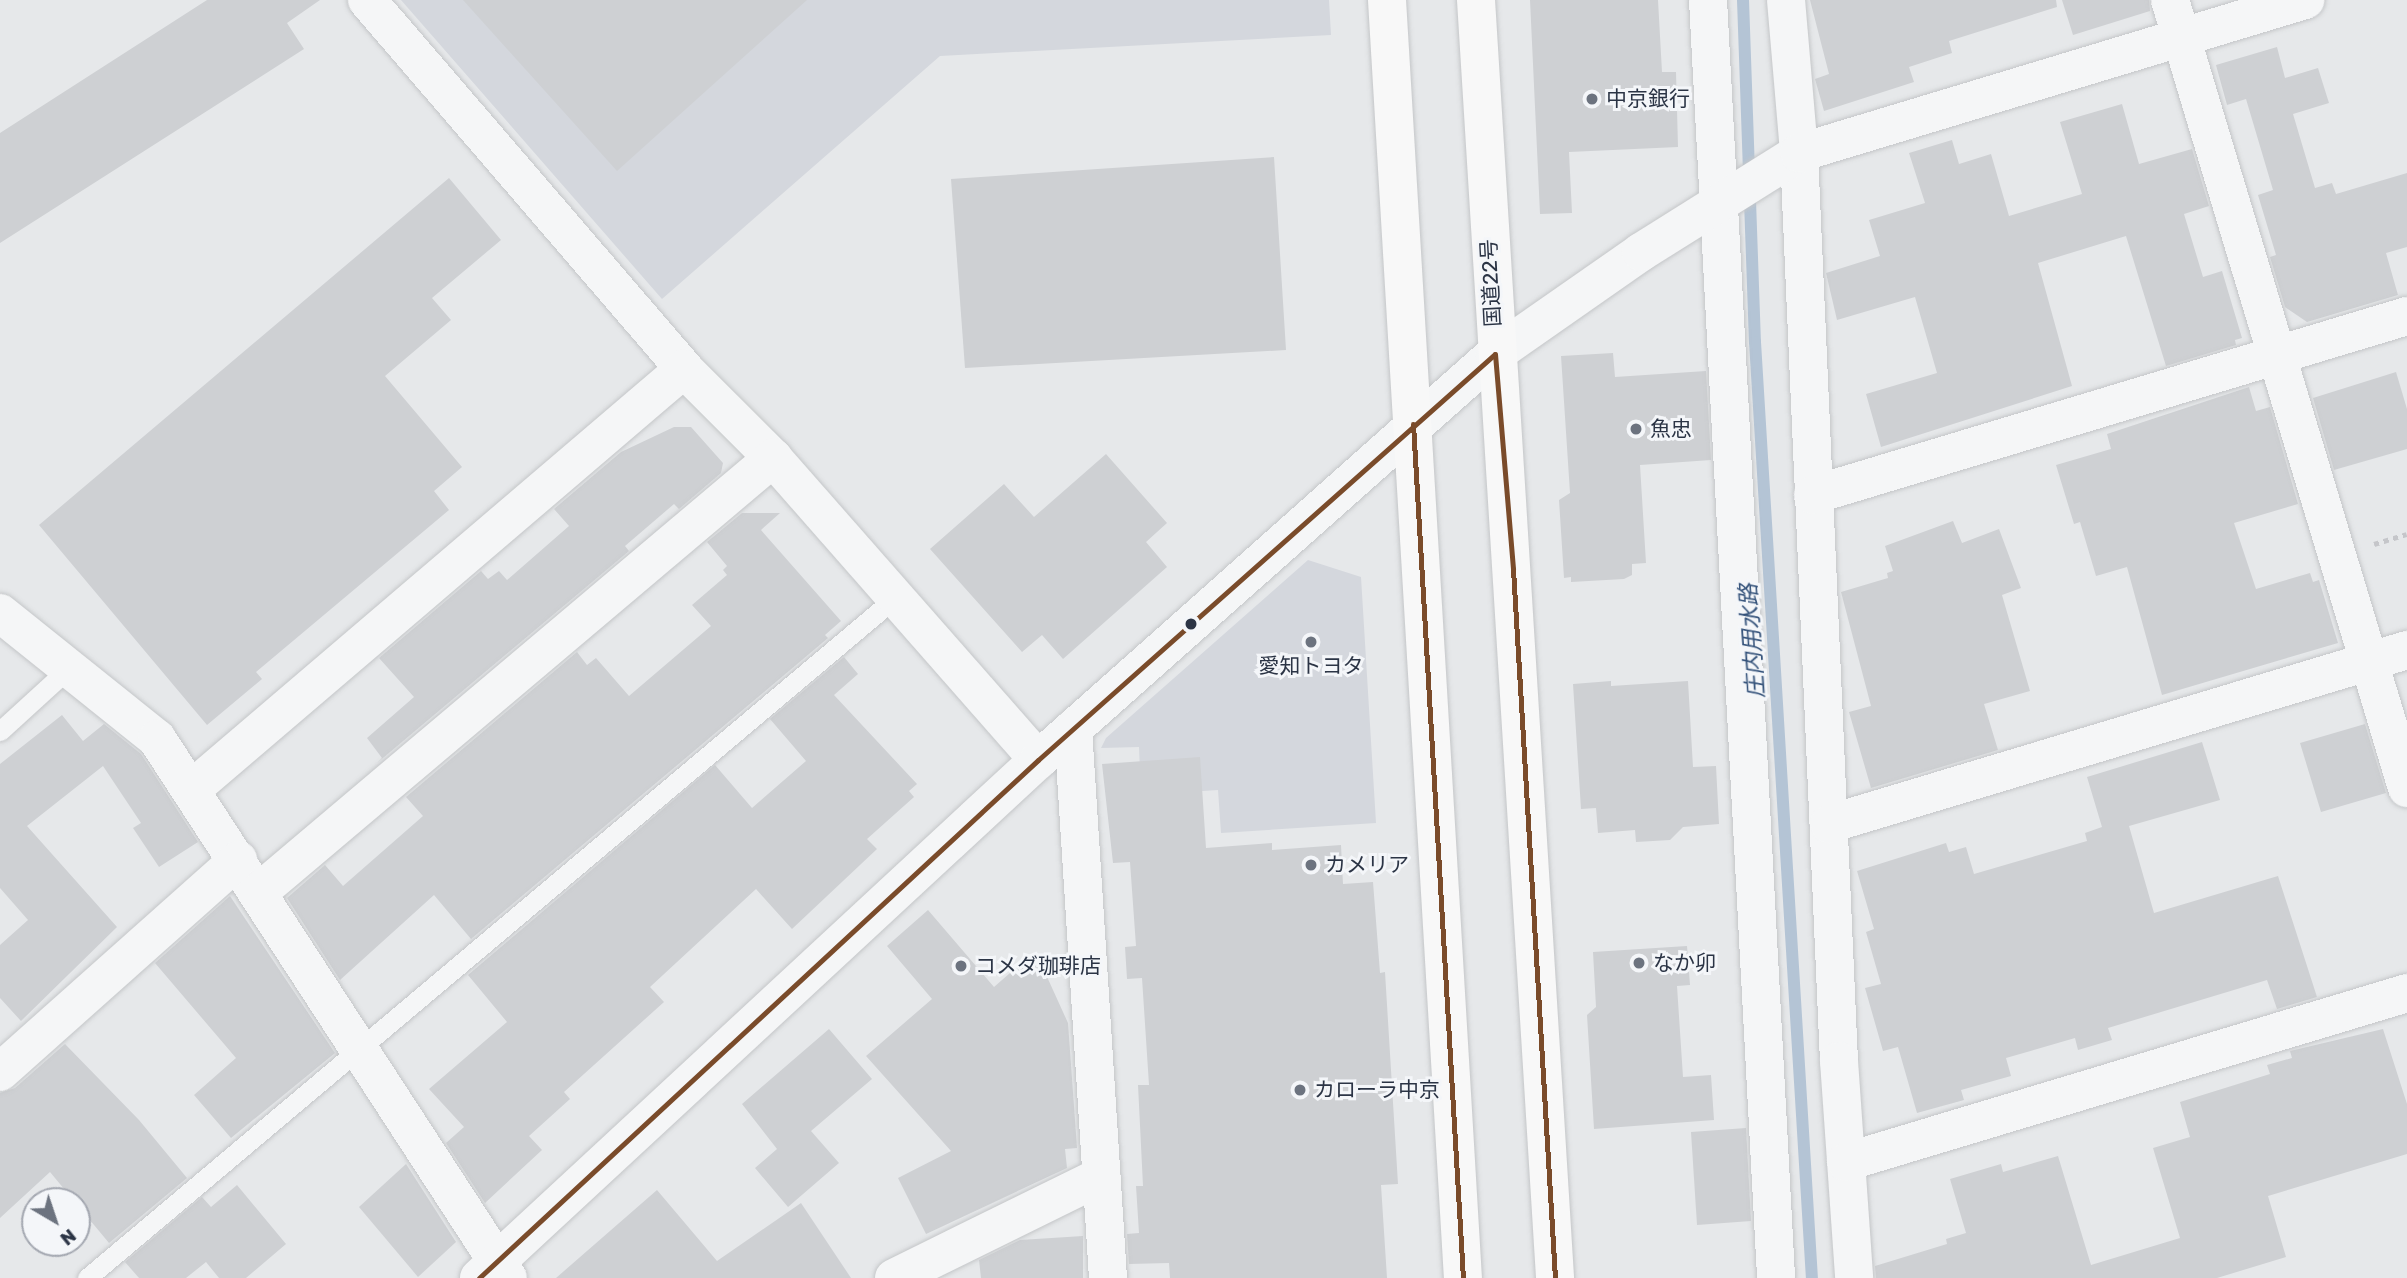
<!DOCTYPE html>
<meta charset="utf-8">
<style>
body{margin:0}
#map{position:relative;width:2407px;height:1278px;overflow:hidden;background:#e6e8ea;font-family:Rubik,"Noto Sans JP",sans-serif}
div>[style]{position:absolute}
.built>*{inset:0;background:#d4d7dd}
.stream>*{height:12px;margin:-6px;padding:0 6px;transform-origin:6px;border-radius:6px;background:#b4c4d5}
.building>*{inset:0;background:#ced0d3}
.path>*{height:4.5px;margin-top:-2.25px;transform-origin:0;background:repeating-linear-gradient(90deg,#c5c6ca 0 5px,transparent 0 10px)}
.roads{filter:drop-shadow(0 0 2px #c4c6c8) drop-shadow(0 0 2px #c4c6c8)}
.service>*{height:19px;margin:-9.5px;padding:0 9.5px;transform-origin:9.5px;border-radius:9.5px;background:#f5f6f7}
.minor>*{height:38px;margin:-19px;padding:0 19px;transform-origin:19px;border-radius:19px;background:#f5f6f7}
.tertiary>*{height:38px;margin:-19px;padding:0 19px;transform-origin:19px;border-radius:19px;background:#f5f6f7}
.trunk>*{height:38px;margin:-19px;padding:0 19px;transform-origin:19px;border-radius:19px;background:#f8f8f8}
.bus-1>*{height:5px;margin:-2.5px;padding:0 2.5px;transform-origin:2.5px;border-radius:2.5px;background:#7a4b2a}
.dots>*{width:19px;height:19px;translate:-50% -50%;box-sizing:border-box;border:4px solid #f4f6f9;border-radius:50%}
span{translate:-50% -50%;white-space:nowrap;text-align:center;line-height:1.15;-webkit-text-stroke:6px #f4f6f9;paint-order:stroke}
.poi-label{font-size:21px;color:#2b3445}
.left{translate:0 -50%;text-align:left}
.street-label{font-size:21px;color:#2b3445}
.water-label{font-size:23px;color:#34527a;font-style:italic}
.north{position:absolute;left:21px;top:1187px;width:70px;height:70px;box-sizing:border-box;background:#f4f6f9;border:2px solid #a4a8b1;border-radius:50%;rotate:141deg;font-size:19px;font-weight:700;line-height:28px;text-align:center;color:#2b3445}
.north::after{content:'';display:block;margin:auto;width:24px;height:32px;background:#6c737f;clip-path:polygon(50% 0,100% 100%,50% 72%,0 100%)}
</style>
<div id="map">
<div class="built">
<div style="clip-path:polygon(401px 0,1329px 0,1331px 35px,940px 56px,662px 299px)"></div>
<div style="clip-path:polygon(1308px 560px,1361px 577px,1376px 823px,1221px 833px,1218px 790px,1141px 795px,1139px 747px,1101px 748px,1106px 738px)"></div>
</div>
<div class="stream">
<div style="left:1743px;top:0;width:342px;rotate:88deg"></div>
<div style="left:1755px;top:342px;width:938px;rotate:86.52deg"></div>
</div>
<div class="building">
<div style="clip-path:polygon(207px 0,320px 0,287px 23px,304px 49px,0 243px,0 133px)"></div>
<div style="clip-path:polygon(463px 0,807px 0,617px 171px)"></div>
<div style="clip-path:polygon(1530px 0,1658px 0,1662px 72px,1676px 72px,1678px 147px,1569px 152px,1572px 213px,1540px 214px)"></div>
<div style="clip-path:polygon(1810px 0,2056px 0,2057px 7px,1949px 41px,1952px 53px,1909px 67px,1914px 82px,1824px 111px,1815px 79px,1829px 74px)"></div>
<div style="clip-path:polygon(2062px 0,2149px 0,2150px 11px,2073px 35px)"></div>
<div style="clip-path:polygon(2277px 47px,2285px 78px,2318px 68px,2329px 103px,2293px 114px,2315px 188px,2332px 183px,2336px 194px,2407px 173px,2407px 247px,2386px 253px,2398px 295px,2307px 322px,2285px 307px,2270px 257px,2276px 255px,2258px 195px,2273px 190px,2246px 99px,2227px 105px,2216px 65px)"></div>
<div style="clip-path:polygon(2122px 104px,2139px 164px,2192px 149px,2209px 206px,2184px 214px,2203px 277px,2222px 271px,2242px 338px,2235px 340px,2236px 345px,2166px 366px,2126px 236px,2038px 263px,2072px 386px,1881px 447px,1866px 394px,1937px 373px,1915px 297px,1837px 320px,1826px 273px,1880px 256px,1869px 220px,1925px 203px,1909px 153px,1952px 140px,1959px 164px,1991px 154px,2009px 216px,2082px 194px,2060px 122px)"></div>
<div style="clip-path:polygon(1274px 157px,1286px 350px,965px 368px,951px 179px)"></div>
<div style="clip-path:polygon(449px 178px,501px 240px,432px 298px,451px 320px,385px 376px,462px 467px,434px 491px,449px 510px,256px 672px,262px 679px,207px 725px,39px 525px)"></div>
<div style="clip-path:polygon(1613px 353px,1615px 377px,1706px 371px,1711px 460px,1640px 465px,1646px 563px,1632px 564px,1632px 575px,1624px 579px,1571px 582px,1571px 577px,1564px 578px,1559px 500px,1570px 493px,1561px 356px)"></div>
<div style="clip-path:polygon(2396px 372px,2407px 409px,2407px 449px,2334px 470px,2313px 398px)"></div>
<div style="clip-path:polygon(2249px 387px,2256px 411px,2270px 407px,2298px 504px,2234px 523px,2256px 589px,2310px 573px,2313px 582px,2319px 580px,2338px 643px,2162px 695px,2127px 567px,2096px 576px,2080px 522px,2074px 524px,2056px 465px,2111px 449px,2107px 434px)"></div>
<div style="clip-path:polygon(674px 427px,691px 427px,723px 463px,721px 473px,679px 509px,674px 504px,625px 546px,629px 551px,377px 763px,382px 758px,367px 738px,414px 697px,379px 658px,481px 571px,488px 579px,499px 571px,507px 580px,569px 526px,554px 509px,621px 452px)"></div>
<div style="clip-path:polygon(1106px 454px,1167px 523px,1146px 542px,1167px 567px,1063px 659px,1042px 635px,1022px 652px,930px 549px,1004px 484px,1034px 517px)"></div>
<div style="clip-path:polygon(742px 513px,780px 513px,761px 530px,841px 621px,825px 635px,828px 638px,471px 939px,434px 895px,340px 980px,287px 898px,325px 865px,343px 886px,423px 816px,406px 797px,577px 652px,587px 665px,596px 658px,629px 696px,711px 626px,692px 605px,727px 575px,723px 570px,727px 566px,707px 542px)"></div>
<div style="clip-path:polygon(1953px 521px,1962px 543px,1999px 529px,2021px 588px,2002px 595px,2030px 691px,1984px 704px,1998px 750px,1871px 788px,1849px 712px,1871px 706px,1841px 592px,1888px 578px,1887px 573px,1893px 571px,1885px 546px)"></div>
<div style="clip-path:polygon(844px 657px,858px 674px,834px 695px,917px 784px,909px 791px,914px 797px,867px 839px,877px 849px,792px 929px,756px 889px,650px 987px,664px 1002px,564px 1092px,570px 1099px,529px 1136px,542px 1150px,485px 1203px,446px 1143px,464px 1127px,429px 1089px,507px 1022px,468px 975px,715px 765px,752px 808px,806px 761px,770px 719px)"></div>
<div style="clip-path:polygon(1611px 681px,1611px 686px,1688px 681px,1693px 767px,1716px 766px,1719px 824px,1683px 827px,1670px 840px,1636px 842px,1635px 830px,1598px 833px,1596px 808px,1581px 809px,1573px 684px)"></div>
<div style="clip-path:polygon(62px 715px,83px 741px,104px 724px,141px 754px,198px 842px,159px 867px,133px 828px,141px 823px,103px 766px,27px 826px,117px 927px,21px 1021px,0 998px,0 945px,28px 920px,0 888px,0 764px)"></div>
<div style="clip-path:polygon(2365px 724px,2386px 793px,2321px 812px,2300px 743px)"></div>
<div style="clip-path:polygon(2202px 742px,2220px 800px,2129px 826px,2154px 913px,2278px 876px,2317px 997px,2277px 1009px,2267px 980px,2108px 1028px,2112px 1040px,2078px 1050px,2075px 1038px,2006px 1058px,2011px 1076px,1961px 1090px,1964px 1100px,1917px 1113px,1898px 1047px,1883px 1051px,1865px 988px,1881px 984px,1866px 932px,1874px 929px,1857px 871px,1946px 843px,1949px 852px,1966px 847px,1974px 874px,2087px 841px,2085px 833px,2102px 827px,2087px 777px)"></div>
<div style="clip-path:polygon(1200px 757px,1206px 848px,1272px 843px,1272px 850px,1341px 845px,1343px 884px,1373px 882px,1380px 973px,1385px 972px,1398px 1184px,1381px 1185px,1387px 1278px,1170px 1278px,1169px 1263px,1129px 1264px,1127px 1234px,1139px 1233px,1136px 1186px,1143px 1186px,1138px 1085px,1149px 1085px,1142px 978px,1127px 979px,1125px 947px,1136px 946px,1130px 862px,1113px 863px,1102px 764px)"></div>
<div style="clip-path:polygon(230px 896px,335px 1053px,231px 1138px,194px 1095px,236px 1058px,155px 963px)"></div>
<div style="clip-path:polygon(928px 910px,994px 987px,1026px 959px,1043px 968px,1068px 1023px,1077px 1148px,1065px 1149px,1067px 1168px,926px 1234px,898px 1178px,951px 1151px,866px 1056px,932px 999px,887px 946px)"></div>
<div style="clip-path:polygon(1687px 946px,1690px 985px,1677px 986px,1683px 1077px,1711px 1075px,1714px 1120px,1594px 1129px,1587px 1015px,1596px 1007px,1593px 952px)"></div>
<div style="clip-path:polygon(829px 1029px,872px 1079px,811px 1131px,839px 1163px,788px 1207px,755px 1168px,777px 1149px,742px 1104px)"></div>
<div style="clip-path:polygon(2383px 1029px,2407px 1104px,2407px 1154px,2268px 1196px,2286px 1257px,2217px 1278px,1876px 1278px,1875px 1266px,1947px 1244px,1946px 1239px,1966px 1233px,1950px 1179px,2001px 1164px,2003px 1172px,2058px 1156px,2091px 1265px,2180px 1238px,2153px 1148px,2190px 1137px,2180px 1102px,2270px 1074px,2267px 1065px,2292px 1058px,2290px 1051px)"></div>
<div style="clip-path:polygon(65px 1044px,139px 1120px,187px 1178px,109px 1243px,50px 1172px,0 1218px,0 1093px,15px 1088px)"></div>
<div style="clip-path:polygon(1746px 1128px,1751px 1221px,1697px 1225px,1691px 1132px)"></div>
<div style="clip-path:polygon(406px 1164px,456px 1242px,418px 1277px,359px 1207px)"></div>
<div style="clip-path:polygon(237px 1185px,286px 1244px,246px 1278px,219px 1278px,206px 1262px,186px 1278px,139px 1278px,125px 1262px,202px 1197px,211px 1207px)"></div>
<div style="clip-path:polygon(657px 1190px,717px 1261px,801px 1203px,851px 1278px,556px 1278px)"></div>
<div style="clip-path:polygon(1083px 1236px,1083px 1278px,981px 1278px,979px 1260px,1020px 1240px)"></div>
</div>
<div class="path">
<div style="left:2374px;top:544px;width:34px;rotate:-17deg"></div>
</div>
<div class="roads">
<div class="service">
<div style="left:0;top:731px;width:93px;rotate:-42.4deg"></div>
<div style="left:87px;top:1278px;width:1057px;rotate:-40.09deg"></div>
</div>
<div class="minor">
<div style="left:367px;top:0;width:486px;rotate:49.3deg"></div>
<div style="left:684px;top:369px;width:126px;rotate:45deg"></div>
<div style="left:773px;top:458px;width:402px;rotate:48.7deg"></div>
<div style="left:1708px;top:0;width:1280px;rotate:86.95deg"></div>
<div style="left:1786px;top:0;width:154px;rotate:85.1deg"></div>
<div style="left:1799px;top:153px;width:909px;rotate:87.48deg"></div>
<div style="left:1839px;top:1061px;width:218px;rotate:86deg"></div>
<div style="left:2170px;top:0;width:823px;rotate:73.26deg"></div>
<div style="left:1813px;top:495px;width:620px;rotate:-16.77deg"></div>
<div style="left:0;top:613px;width:201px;rotate:38.7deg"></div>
<div style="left:157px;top:739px;width:643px;rotate:56.93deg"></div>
<div style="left:1073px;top:729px;width:550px;rotate:86.35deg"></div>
<div style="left:192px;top:789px;width:647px;rotate:-40.49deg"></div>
<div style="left:1829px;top:824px;width:604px;rotate:-16.75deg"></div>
<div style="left:259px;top:892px;width:673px;rotate:-40.18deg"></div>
<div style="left:0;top:1072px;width:319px;rotate:-41.7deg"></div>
<div style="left:1846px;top:1162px;width:586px;rotate:-16.76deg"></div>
<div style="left:894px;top:1278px;width:231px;rotate:-26.2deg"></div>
</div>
<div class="tertiary">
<div style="left:479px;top:1278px;width:762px;rotate:-42.82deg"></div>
<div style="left:1038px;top:760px;width:611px;rotate:-41.62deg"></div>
<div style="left:1495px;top:354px;width:178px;rotate:-34.9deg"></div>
<div style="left:1641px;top:252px;width:186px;rotate:-32.1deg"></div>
<div style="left:1799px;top:153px;width:529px;rotate:-16.82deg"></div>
</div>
<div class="trunk">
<div style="left:1387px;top:0;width:1280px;rotate:86.6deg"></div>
<div style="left:1476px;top:0;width:1280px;rotate:86.46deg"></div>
</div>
</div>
<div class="bus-1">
<div style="left:1495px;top:354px;width:216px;rotate:85.2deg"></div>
<div style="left:1513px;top:569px;width:710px;rotate:86.61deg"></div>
<div style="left:1413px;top:424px;width:855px;rotate:86.65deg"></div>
<div style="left:479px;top:1278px;width:762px;rotate:-42.82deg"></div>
<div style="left:1038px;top:760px;width:611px;rotate:-41.62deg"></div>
</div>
<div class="dots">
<div style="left:1592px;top:99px;background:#6c737f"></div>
<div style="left:1636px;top:429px;background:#6c737f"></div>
<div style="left:1191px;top:624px;background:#2b3445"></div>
<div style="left:1311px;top:642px;background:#6c737f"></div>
<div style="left:1311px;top:865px;background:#6c737f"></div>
<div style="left:1639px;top:963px;background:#6c737f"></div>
<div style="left:961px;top:966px;background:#6c737f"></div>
<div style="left:1300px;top:1090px;background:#6c737f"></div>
</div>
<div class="poi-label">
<span class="left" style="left:1606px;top:99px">中京銀行</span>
<span class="left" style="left:1650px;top:429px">魚忠</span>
<span style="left:1311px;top:666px">愛知トヨタ</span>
<span class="left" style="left:1325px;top:865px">カメリア</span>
<span class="left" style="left:1653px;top:963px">なか卯</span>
<span class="left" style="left:975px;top:966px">コメダ珈琲店</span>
<span class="left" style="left:1314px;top:1090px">カローラ中京</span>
</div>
<div class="street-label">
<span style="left:1491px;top:283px;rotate:-93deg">国道22号</span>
</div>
<div class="water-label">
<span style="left:1752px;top:641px;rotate:-94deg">庄内用水路</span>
</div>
<div class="north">N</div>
</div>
